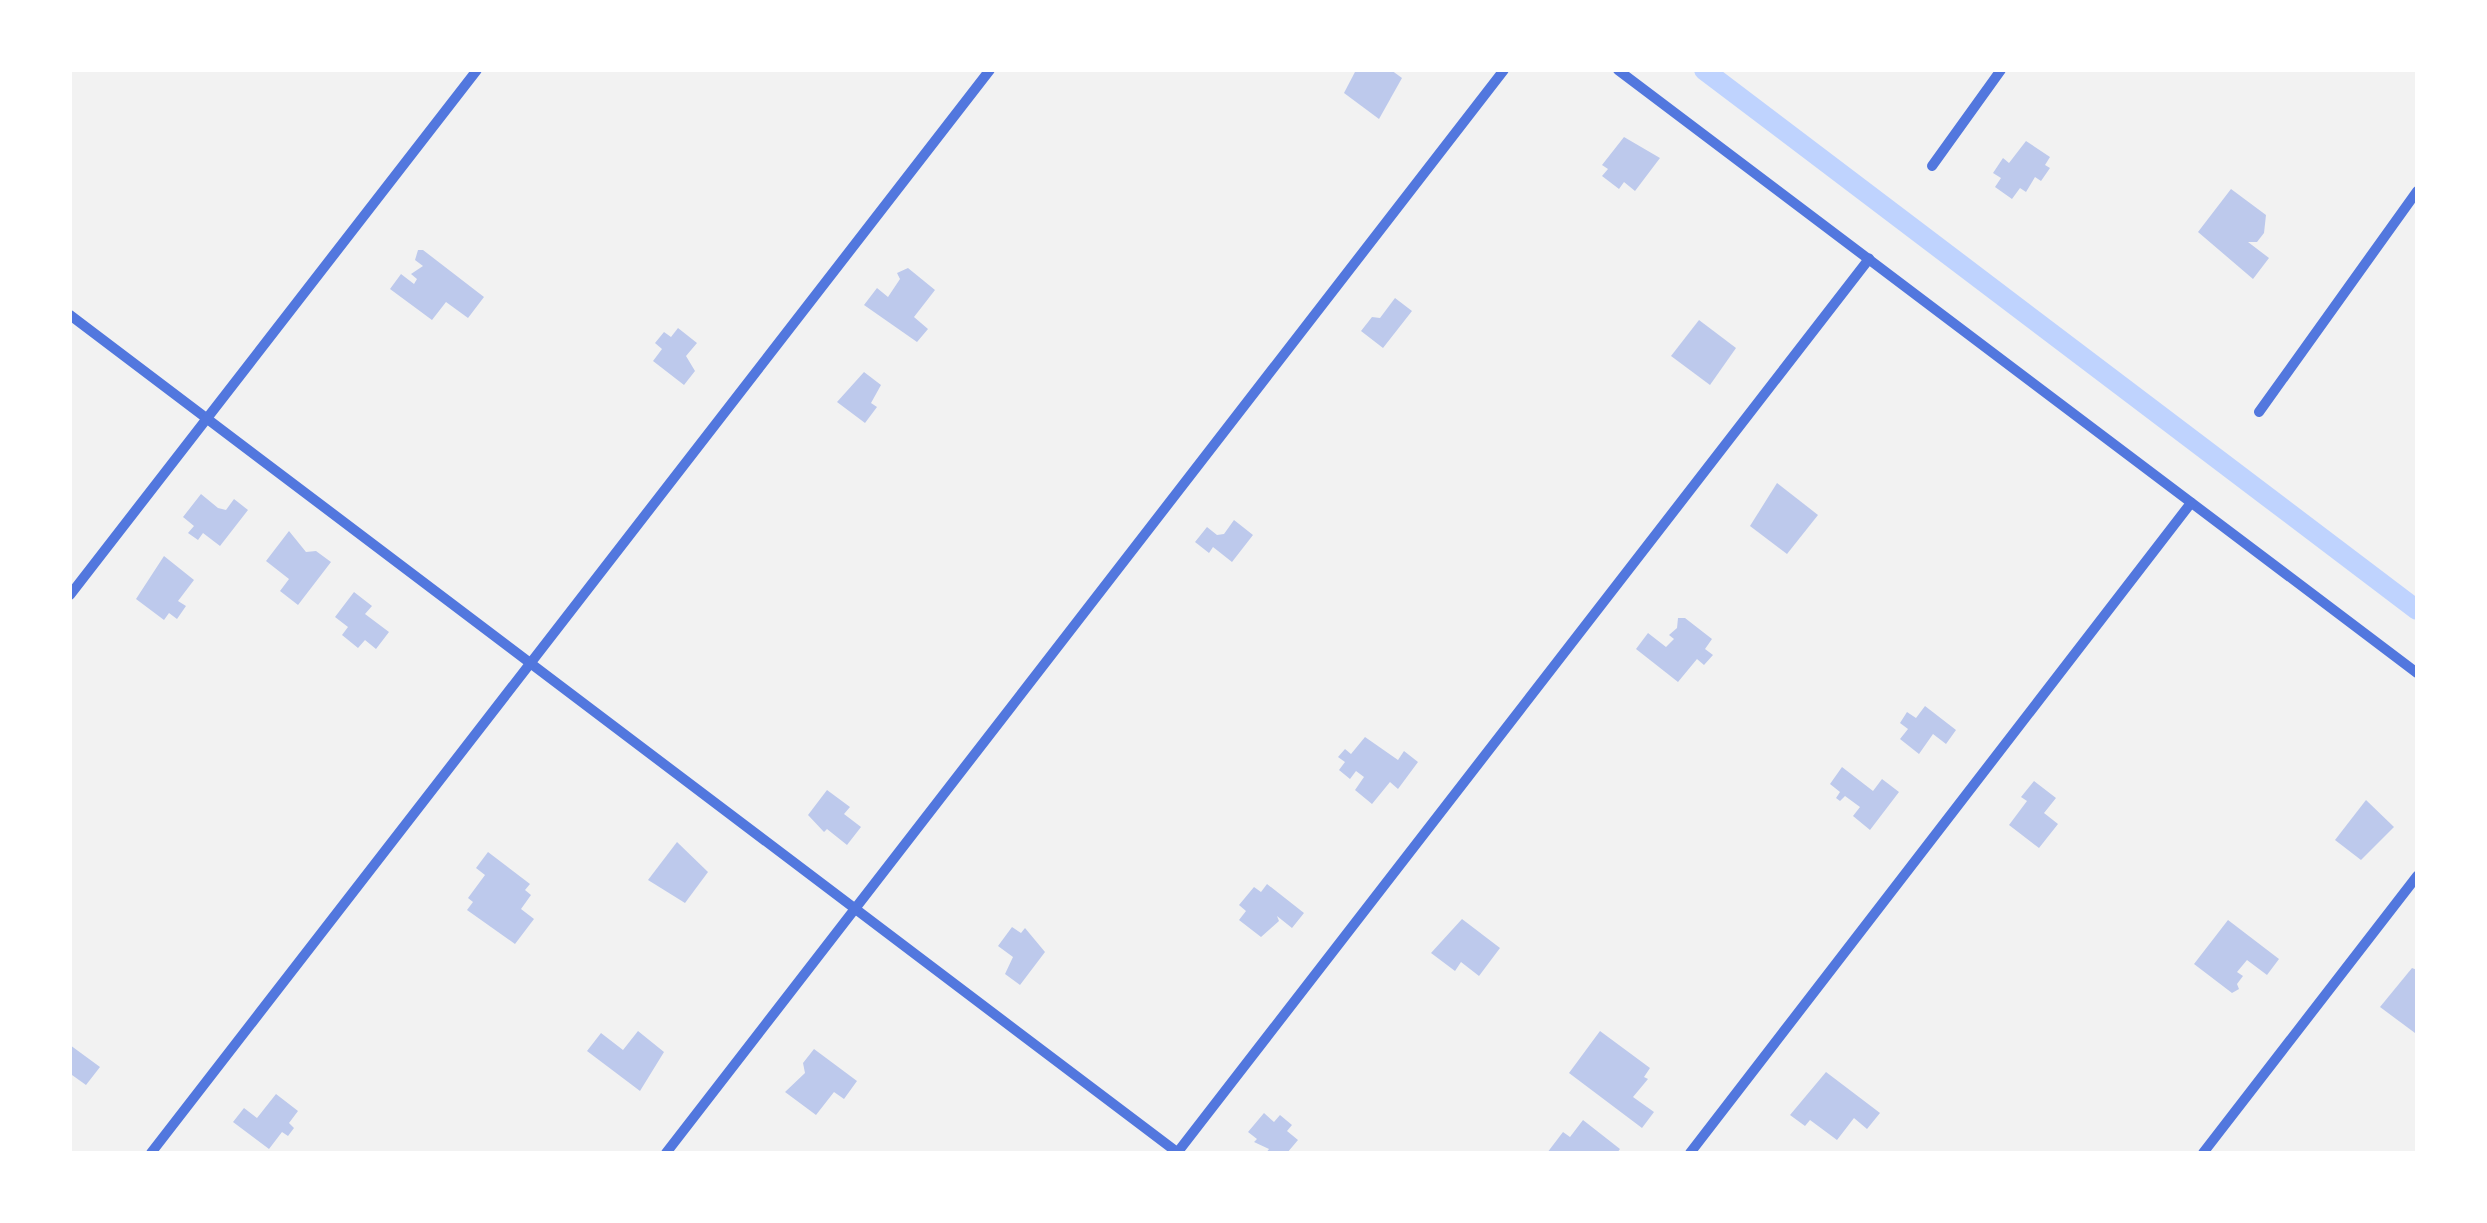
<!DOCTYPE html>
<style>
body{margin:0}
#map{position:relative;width:2487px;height:1223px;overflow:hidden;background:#f2f2f2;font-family:Roboto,sans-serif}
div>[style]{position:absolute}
.canal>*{height:20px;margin:-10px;padding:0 10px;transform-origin:10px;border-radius:10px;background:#bfd3fe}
.building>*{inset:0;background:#bdc9ec}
.minor>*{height:10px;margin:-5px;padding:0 5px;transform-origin:5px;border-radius:5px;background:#5277de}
span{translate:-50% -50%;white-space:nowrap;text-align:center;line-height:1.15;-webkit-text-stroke:10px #fff;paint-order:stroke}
.frame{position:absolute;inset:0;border:72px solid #fff;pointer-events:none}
</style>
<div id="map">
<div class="canal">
<div style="left:1704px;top:70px;width:894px;rotate:37.14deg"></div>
</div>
<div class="building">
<div style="clip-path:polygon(1356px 70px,1391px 70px,1402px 78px,1379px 119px,1344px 93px)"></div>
<div style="clip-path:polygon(1624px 137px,1660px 158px,1635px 191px,1624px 182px,1619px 189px,1602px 176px,1608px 169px,1602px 165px)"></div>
<div style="clip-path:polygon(2026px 141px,2050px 157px,2045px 165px,2050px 168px,2041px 181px,2035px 177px,2026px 192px,2020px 188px,2012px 199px,1995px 187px,2001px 178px,1993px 173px,2003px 158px,2009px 163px)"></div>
<div style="clip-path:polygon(2231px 189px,2266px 215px,2264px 233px,2257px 242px,2248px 242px,2269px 258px,2253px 279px,2198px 232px)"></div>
<div style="clip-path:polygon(418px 250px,423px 250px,484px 297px,468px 318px,446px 302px,432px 320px,390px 289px,401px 274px,414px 284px,417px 279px,411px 274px,423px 266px,415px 260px)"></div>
<div style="clip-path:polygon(908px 268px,935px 290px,914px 317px,928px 329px,917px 342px,864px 305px,877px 288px,888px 297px,900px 279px,897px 273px)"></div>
<div style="clip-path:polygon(1395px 298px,1412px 311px,1383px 348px,1361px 331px,1372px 317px,1380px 318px)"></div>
<div style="clip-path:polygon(1699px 320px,1736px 348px,1710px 385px,1671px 356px)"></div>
<div style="clip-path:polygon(678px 328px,697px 343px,686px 356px,695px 371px,684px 385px,653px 361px,662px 349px,655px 343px,664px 332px,671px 337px)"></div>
<div style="clip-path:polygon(864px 372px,881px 385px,871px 403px,877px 407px,865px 423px,837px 402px)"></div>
<div style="clip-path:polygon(1777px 483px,1818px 515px,1787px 554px,1750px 526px)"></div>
<div style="clip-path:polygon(201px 494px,218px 508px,226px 510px,234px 499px,248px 510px,220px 546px,203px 533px,198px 540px,188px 533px,194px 526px,183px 517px)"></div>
<div style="clip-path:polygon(1234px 520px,1253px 535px,1232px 562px,1213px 547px,1209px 553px,1195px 542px,1207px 527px,1217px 535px,1224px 534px)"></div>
<div style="clip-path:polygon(289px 531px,306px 552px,316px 551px,331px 562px,298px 605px,280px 591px,289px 579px,266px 561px)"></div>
<div style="clip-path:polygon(164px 556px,194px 580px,178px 601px,186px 606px,177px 619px,169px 613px,164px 620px,136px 599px)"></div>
<div style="clip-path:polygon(354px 592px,372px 606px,365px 614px,389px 632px,376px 649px,365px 640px,358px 648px,342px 635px,348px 627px,335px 617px)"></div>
<div style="clip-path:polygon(1678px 618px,1685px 618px,1712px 639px,1705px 649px,1713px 655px,1704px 665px,1697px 659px,1678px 682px,1636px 649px,1648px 633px,1666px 647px,1674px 639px,1669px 635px,1677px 628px)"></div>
<div style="clip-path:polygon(1925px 706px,1956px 730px,1946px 744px,1933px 734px,1919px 754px,1900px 739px,1908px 729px,1900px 723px,1907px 712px,1916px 718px)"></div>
<div style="clip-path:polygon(1365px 737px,1398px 760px,1404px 751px,1418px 762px,1398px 789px,1390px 782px,1372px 804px,1355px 790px,1364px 777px,1356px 771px,1350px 779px,1339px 770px,1345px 762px,1338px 757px,1345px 749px,1351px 754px)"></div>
<div style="clip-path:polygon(1842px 767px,1873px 791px,1882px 779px,1899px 792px,1870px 830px,1853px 816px,1860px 807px,1845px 796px,1840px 801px,1836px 798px,1840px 792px,1830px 784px)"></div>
<div style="clip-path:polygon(2034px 781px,2056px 798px,2044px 813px,2058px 824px,2039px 848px,2009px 825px,2027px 801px,2021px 797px)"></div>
<div style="clip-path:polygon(827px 790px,850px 807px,844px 814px,861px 827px,847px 845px,827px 829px,824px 832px,808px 815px)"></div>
<div style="clip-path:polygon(2366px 800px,2394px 827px,2361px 860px,2335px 840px)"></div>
<div style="clip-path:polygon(677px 842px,708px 872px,685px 903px,648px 880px)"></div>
<div style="clip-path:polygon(488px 852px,530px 884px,525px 890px,531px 895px,521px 909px,534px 919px,515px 944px,467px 910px,473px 902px,468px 898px,485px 875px,476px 868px)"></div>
<div style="clip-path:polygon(1267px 884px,1304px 913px,1292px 928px,1277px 916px,1279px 921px,1261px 937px,1239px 920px,1246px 911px,1239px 905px,1254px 887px,1261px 892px)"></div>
<div style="clip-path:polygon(1462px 919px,1500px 948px,1479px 976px,1461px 962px,1455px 971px,1431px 953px)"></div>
<div style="clip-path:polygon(2228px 920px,2279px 959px,2267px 975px,2247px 960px,2237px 972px,2243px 976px,2237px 984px,2239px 989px,2232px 993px,2194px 964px)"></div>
<div style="clip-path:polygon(1012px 927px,1021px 933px,1025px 928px,1045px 952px,1020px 985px,1005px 974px,1013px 957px,998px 946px)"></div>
<div style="clip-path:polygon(2412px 968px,2417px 970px,2415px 1033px,2380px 1007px)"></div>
<div style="clip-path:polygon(638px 1031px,664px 1052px,640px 1091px,587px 1051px,601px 1033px,623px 1050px)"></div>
<div style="clip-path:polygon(1600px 1031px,1650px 1068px,1644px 1077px,1648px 1079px,1633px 1097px,1654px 1112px,1642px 1128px,1569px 1073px)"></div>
<div style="clip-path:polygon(70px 1045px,100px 1067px,86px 1085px,72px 1075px,70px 1078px)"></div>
<div style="clip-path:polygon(814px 1049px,857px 1081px,844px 1099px,834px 1092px,816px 1115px,785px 1092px,805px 1073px,803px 1063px)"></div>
<div style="clip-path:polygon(1826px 1072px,1880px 1113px,1867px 1129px,1854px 1118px,1837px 1140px,1810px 1120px,1805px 1126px,1790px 1115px)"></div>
<div style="clip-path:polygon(276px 1094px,298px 1111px,289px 1123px,294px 1128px,288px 1136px,282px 1132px,269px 1149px,233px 1122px,244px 1108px,257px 1118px)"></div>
<div style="clip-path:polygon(1264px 1113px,1274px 1122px,1280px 1115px,1292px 1125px,1287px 1131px,1298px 1140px,1287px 1153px,1266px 1153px,1269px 1149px,1254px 1142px,1257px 1139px,1248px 1132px)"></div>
<div style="clip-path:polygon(1583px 1120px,1620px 1149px,1617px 1153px,1547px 1153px,1563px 1132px,1570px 1137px)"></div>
</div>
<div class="minor">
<div style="left:1618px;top:70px;width:1001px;rotate:37.04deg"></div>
<div style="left:1932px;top:166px;width:118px;rotate:-54.3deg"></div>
<div style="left:70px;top:315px;width:1389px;rotate:37.1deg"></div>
<div style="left:2259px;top:412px;width:272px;rotate:-54.4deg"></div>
<div style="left:70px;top:595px;width:664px;rotate:-52.22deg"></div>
<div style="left:151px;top:1153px;width:1370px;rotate:-52.24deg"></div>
<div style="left:666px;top:1153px;width:1369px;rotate:-52.27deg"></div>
<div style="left:1177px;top:1153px;width:1131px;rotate:-52.26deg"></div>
<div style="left:1690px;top:1153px;width:821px;rotate:-52.38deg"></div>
<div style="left:2203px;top:1153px;width:350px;rotate:-52.3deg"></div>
</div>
<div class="frame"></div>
</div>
